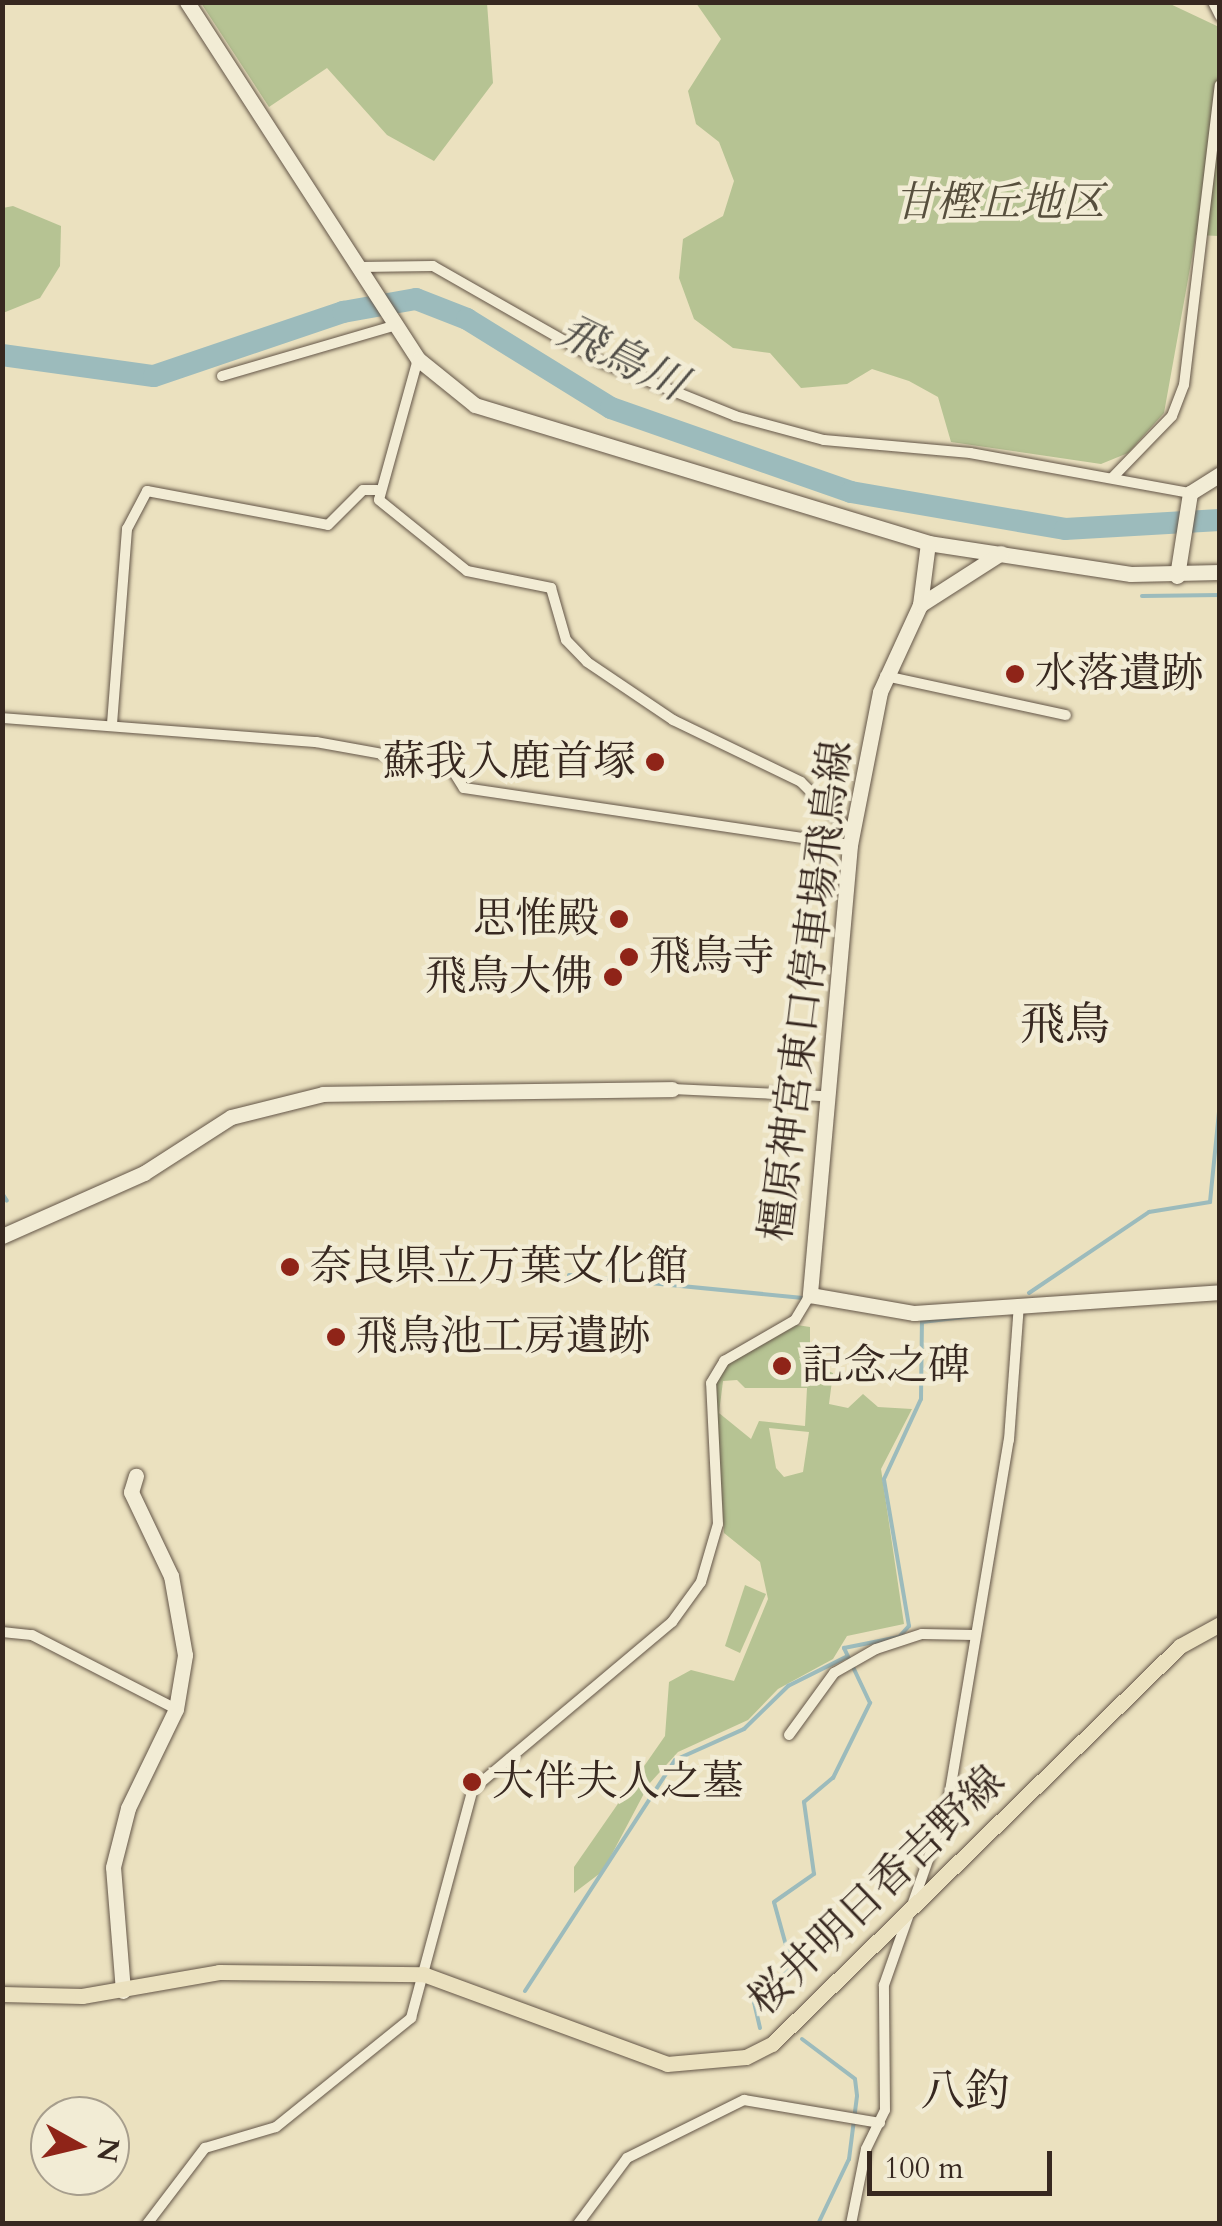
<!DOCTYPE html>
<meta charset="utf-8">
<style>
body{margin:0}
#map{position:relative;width:1222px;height:2226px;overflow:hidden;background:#ebe1bf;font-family:Cardo,"Noto Serif JP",serif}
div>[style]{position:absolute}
.green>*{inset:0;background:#b6c393}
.stream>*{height:4px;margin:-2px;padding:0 2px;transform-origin:2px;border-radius:2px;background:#9cbbbc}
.river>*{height:22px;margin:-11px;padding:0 11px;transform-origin:11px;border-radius:11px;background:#9cbbbc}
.roads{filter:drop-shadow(0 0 2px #645648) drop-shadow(0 0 2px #645648)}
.street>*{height:10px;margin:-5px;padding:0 5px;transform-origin:5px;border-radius:5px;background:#f2ecd5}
.secondary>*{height:15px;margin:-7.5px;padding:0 7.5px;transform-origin:7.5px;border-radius:7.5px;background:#f2ecd5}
.primary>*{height:15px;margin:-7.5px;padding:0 7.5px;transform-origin:7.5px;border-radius:7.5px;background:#ebe1bf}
.dots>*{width:28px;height:28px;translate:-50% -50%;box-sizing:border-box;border:5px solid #f2ecd5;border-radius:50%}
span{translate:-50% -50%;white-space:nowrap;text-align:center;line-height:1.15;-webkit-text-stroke:9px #f2ecd5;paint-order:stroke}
.park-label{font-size:42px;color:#574f3d;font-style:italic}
.poi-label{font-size:42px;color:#372820}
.left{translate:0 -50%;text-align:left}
.right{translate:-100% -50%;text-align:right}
.street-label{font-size:42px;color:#372820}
.water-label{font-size:45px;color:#504d47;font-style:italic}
.neighbourhood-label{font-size:45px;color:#372820}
.frame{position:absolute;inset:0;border:5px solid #372820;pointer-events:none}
.north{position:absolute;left:30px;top:2096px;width:100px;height:100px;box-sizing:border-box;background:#f2ecd5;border:2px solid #a79e8d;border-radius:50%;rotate:98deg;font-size:28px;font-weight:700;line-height:40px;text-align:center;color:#372820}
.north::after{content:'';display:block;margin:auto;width:35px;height:45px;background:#8f2418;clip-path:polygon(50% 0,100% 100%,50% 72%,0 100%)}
.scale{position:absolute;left:867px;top:2151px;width:185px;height:45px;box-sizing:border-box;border:5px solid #372820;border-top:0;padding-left:12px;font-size:30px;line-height:35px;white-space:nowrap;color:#372820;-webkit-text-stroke:8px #f2ecd5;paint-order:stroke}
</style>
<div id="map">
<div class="green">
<div style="clip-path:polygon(1166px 2px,1219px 27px,1219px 236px,1196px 235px,1164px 413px,1128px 453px,1101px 464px,951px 442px,938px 397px,909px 381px,872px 369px,847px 384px,801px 388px,770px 353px,733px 348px,694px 319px,679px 278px,683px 239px,723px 216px,734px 181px,719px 142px,696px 124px,688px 91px,721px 39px,696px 3px)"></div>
<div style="clip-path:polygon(201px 3px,487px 3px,493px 83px,434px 161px,387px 135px,327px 68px,269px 107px)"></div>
<div style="clip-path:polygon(13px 206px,61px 226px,60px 266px,40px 298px,3px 313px,3px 208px)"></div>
<div style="clip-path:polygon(evenodd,797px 1325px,810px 1327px,810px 1364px,833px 1373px,829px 1404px,848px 1408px,863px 1394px,878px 1407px,912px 1409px,881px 1469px,904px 1624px,847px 1636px,833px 1659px,778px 1689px,748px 1720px,678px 1752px,649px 1784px,603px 1871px,574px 1893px,574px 1867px,665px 1736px,669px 1682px,691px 1670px,734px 1681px,768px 1599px,760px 1562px,724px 1533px,715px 1384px,725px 1366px,797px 1325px,737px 1380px,745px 1388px,807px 1388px,805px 1426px,759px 1421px,751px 1439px,719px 1413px,723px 1381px,737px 1380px,797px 1325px,769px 1428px,809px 1432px,803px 1472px,784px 1477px,776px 1468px,769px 1428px)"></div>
<div style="clip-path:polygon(745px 1585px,766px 1594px,740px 1653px,725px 1646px)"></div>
</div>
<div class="stream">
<div style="left:1142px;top:596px;width:78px;rotate:-0.7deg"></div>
<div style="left:2px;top:1193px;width:9px;rotate:58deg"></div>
<div style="left:569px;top:1275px;width:235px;rotate:5.6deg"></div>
<div style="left:1029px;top:1293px;width:145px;rotate:-34deg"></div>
<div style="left:1149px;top:1212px;width:62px;rotate:-9.3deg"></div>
<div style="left:1210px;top:1202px;width:100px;rotate:-84.3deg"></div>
<div style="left:525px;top:1991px;width:275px;rotate:-57deg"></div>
<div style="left:675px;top:1760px;width:76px;rotate:-24.2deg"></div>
<div style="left:744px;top:1729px;width:62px;rotate:-44.3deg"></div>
<div style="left:788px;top:1686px;width:65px;rotate:-26.6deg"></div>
<div style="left:760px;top:2028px;width:27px;rotate:-103deg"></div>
<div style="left:754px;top:2002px;width:52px;rotate:-42.6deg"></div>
<div style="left:792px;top:1967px;width:67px;rotate:-105.5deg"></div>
<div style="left:774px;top:1902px;width:49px;rotate:-35deg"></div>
<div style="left:814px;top:1874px;width:73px;rotate:-97.9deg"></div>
<div style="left:804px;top:1802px;width:38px;rotate:-40deg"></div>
<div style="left:833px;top:1778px;width:84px;rotate:-63.7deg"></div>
<div style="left:870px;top:1703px;width:61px;rotate:-115.3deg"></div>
<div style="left:844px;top:1648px;width:56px;rotate:-11.3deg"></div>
<div style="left:899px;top:1637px;width:15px;rotate:-48deg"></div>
<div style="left:909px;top:1626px;width:149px;rotate:-99.7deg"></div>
<div style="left:884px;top:1479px;width:88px;rotate:-65.2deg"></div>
<div style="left:921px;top:1399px;width:77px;rotate:-89.3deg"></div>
<div style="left:922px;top:1322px;width:77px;rotate:-6.8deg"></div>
<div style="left:802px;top:2039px;width:66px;rotate:37deg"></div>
<div style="left:855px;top:2079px;width:17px;rotate:83deg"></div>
<div style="left:857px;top:2096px;width:64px;rotate:97.2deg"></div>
<div style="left:849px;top:2159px;width:72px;rotate:115.5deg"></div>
</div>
<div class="river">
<div style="left:2px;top:355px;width:153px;rotate:7.9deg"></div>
<div style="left:154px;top:376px;width:200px;rotate:-18.7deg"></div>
<div style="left:343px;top:312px;width:74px;rotate:-10.1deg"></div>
<div style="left:416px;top:299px;width:55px;rotate:21.4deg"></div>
<div style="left:467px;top:319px;width:169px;rotate:31.7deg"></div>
<div style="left:611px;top:408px;width:254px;rotate:19.3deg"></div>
<div style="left:851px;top:492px;width:217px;rotate:9.8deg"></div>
<div style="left:1065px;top:529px;width:155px;rotate:-3.3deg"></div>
</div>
<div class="roads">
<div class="street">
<div style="left:1213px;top:2px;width:16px;rotate:63deg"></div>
<div style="left:360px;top:267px;width:73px;rotate:-0.8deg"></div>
<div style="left:433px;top:266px;width:193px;rotate:29.7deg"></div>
<div style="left:601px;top:362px;width:144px;rotate:21.9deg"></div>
<div style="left:735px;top:416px;width:92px;rotate:15.1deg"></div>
<div style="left:824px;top:440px;width:147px;rotate:5.1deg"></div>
<div style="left:970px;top:453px;width:224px;rotate:10.3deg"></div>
<div style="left:418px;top:359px;width:146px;rotate:105.5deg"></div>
<div style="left:379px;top:500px;width:113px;rotate:38.9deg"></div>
<div style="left:467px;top:571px;width:86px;rotate:11.4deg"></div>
<div style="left:551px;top:588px;width:54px;rotate:73.9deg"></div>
<div style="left:566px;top:640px;width:30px;rotate:46deg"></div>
<div style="left:587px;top:662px;width:104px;rotate:34deg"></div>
<div style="left:673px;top:720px;width:142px;rotate:25.8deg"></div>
<div style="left:801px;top:782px;width:72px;rotate:45deg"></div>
<div style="left:222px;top:376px;width:181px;rotate:-16.3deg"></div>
<div style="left:1112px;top:478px;width:86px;rotate:-45.9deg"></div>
<div style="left:1172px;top:416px;width:33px;rotate:-69deg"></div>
<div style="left:1184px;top:385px;width:302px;rotate:-83.2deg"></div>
<div style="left:885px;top:676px;width:185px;rotate:12.2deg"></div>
<div style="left:2px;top:718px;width:315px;rotate:4.4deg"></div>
<div style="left:316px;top:742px;width:136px;rotate:10.2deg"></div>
<div style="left:450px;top:766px;width:26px;rotate:58deg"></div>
<div style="left:464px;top:788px;width:390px;rotate:8.4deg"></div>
<div style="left:112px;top:724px;width:196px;rotate:-85.6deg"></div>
<div style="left:127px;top:529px;width:43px;rotate:-62.2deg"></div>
<div style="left:147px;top:491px;width:184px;rotate:10.6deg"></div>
<div style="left:328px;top:525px;width:49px;rotate:-45deg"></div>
<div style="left:363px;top:490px;width:14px"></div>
<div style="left:672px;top:1089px;width:149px;rotate:2.7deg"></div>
<div style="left:2px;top:1632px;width:30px;rotate:6deg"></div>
<div style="left:32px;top:1635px;width:162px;rotate:27.2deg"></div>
<div style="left:789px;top:1735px;width:77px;rotate:-54deg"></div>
<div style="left:834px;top:1673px;width:48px;rotate:-29.7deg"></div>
<div style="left:876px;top:1649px;width:48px;rotate:-18.1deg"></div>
<div style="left:922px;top:1634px;width:52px;rotate:1.1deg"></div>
<div style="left:147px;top:2224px;width:96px;rotate:-52.7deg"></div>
<div style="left:205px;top:2148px;width:74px;rotate:-16.5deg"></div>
<div style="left:276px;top:2127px;width:174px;rotate:-38.9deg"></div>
<div style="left:411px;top:2018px;width:237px;rotate:-74.9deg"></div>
<div style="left:473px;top:1789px;width:260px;rotate:-40deg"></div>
<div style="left:672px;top:1622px;width:49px;rotate:-54.1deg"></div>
<div style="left:701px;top:1582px;width:60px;rotate:-73.7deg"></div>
<div style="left:718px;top:1524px;width:141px;rotate:-92.8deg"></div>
<div style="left:711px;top:1383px;width:26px;rotate:-59deg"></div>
<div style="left:724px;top:1361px;width:82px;rotate:-30deg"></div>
<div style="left:795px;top:1320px;width:29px;rotate:-59deg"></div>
<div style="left:578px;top:2224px;width:82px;rotate:-53.4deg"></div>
<div style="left:627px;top:2158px;width:131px;rotate:-26.4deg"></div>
<div style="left:744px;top:2100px;width:138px;rotate:9.6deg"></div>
<div style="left:851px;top:2224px;width:76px;rotate:-78.7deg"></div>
<div style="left:866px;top:2149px;width:43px;rotate:-64deg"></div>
<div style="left:885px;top:2110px;width:125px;rotate:-90.5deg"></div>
<div style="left:884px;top:1985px;width:193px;rotate:-70.6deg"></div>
<div style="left:948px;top:1803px;width:368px;rotate:-80.5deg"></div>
<div style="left:1009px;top:1440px;width:136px;rotate:-85.8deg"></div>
</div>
<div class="secondary">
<div style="left:187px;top:2px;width:425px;rotate:57.1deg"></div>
<div style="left:418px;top:359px;width:73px;rotate:38.9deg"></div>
<div style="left:475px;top:405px;width:474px;rotate:16.9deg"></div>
<div style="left:928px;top:543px;width:205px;rotate:8.7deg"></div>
<div style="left:1131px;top:574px;width:89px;rotate:-1.3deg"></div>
<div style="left:928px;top:543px;width:63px;rotate:97.4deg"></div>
<div style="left:920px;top:605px;width:96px;rotate:114.7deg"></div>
<div style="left:880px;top:692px;width:156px;rotate:101.1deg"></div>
<div style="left:850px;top:845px;width:452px;rotate:95.1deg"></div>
<div style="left:810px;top:1295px;width:106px;rotate:9.8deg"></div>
<div style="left:914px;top:1313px;width:307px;rotate:-3.9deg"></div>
<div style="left:1177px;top:576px;width:84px;rotate:-81.1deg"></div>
<div style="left:1190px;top:493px;width:36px;rotate:-32deg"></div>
<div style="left:920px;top:605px;width:96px;rotate:-32.7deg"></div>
<div style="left:2px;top:1236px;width:155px;rotate:-23.9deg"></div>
<div style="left:144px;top:1173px;width:103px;rotate:-32.8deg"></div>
<div style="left:231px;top:1117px;width:95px;rotate:-14deg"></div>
<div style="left:323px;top:1094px;width:349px;rotate:-0.8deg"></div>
<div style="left:123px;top:1991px;width:124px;rotate:-94.6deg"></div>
<div style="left:113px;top:1867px;width:61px;rotate:-75.7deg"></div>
<div style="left:128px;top:1808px;width:110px;rotate:-64.1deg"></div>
<div style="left:176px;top:1709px;width:55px;rotate:-80.5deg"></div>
<div style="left:185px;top:1655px;width:80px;rotate:-100deg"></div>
<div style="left:171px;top:1576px;width:93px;rotate:-115.5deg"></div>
<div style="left:131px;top:1492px;width:17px;rotate:-73deg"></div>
</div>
<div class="primary">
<div style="left:2px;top:1994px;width:80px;rotate:1.4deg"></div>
<div style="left:82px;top:1996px;width:139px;rotate:-9.9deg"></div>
<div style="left:219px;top:1972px;width:204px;rotate:0.6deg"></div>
<div style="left:423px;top:1974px;width:260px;rotate:20.2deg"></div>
<div style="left:667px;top:2064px;width:79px;rotate:-5.1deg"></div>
<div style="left:746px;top:2057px;width:29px;rotate:-27deg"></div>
<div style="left:772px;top:2044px;width:570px;rotate:-44.29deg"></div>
<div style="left:1180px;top:1646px;width:46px;rotate:-28.8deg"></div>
</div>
</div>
<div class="dots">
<div style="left:1015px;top:674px;background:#8f2418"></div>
<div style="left:655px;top:762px;background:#8f2418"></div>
<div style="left:619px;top:919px;background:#8f2418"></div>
<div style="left:629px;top:957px;background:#8f2418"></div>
<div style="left:613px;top:977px;background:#8f2418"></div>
<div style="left:290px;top:1267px;background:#8f2418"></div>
<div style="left:336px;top:1337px;background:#8f2418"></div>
<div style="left:782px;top:1366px;background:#8f2418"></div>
<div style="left:472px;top:1782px;background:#8f2418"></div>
</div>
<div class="park-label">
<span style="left:999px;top:203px">甘樫丘地区</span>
</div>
<div class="poi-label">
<span class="left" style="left:1035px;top:674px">水落遺跡</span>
<span class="right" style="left:635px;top:762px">蘇我入鹿首塚</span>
<span class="right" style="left:599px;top:919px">思惟殿</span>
<span class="left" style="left:649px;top:957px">飛鳥寺</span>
<span class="right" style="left:593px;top:977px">飛鳥大佛</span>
<span class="left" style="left:310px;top:1267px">奈良県立万葉文化館</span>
<span class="left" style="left:356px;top:1337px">飛鳥池工房遺跡</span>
<span class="left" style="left:802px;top:1366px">記念之碑</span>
<span class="left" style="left:492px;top:1782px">大伴夫人之墓</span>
</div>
<div class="street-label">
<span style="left:807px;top:991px;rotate:-83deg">橿原神宮東口停車場飛鳥線</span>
<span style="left:877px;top:1891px;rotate:-44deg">桜井明日香吉野線</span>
</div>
<div class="water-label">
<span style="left:622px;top:358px;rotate:26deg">飛鳥川</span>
</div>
<div class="neighbourhood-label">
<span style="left:1065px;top:1025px">飛鳥</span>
<span style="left:965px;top:2092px">八釣</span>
</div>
<div class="frame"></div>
<div class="north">N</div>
<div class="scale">100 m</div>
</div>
